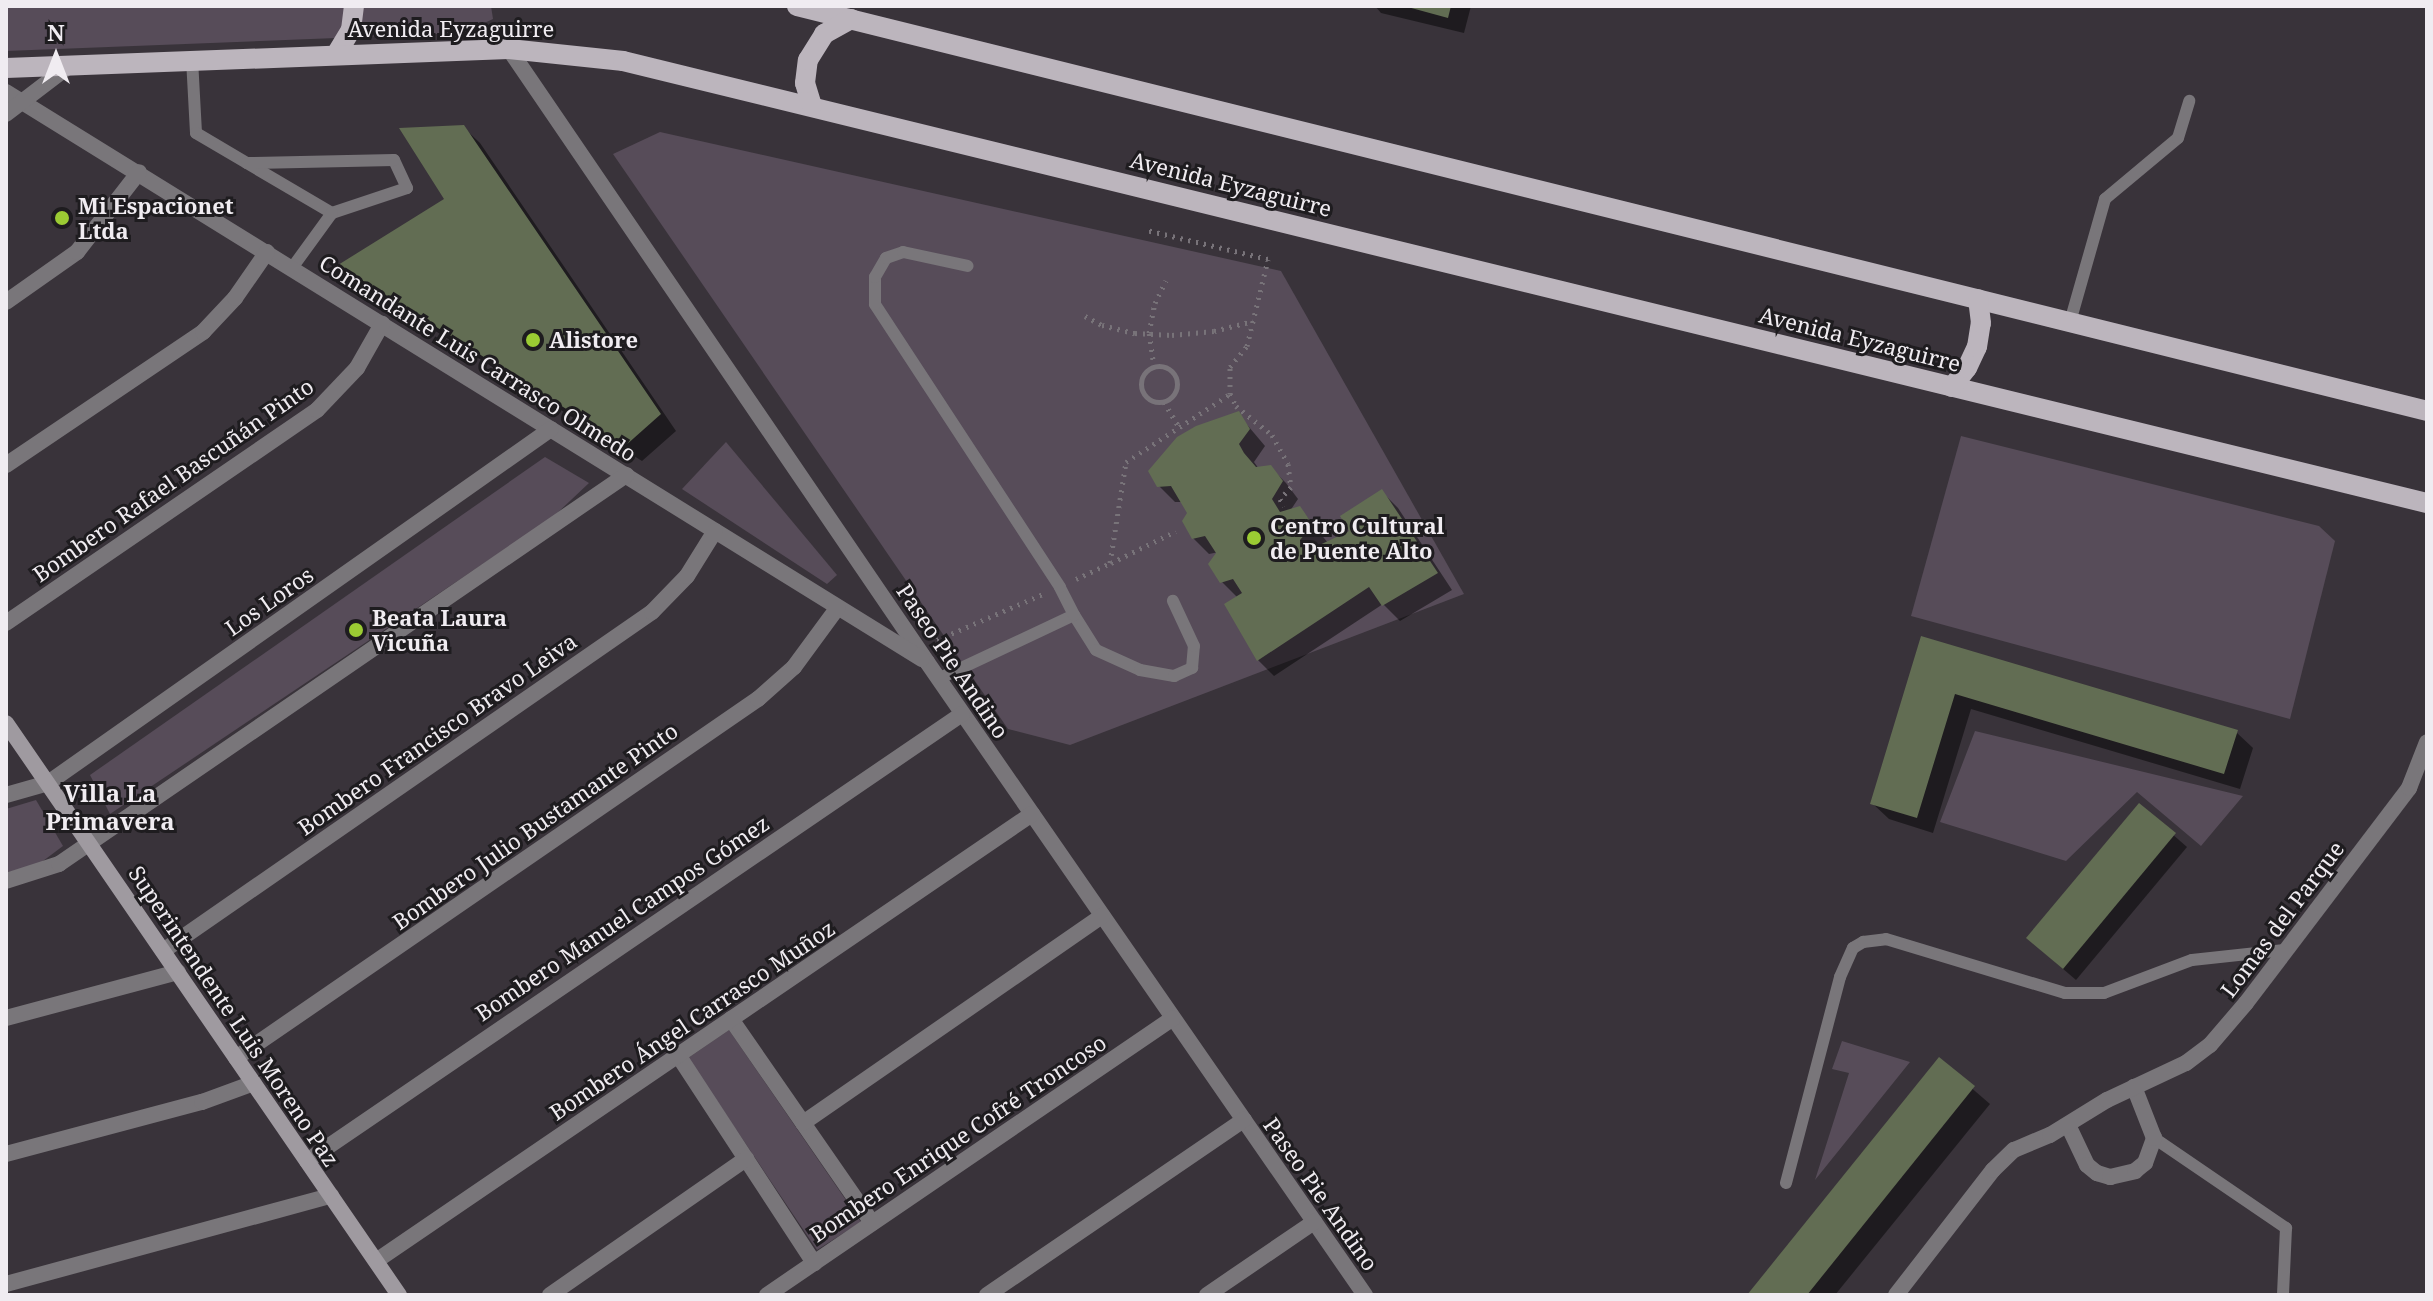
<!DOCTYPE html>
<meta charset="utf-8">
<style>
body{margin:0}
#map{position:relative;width:2433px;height:1301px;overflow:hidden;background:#39333a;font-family:"Noto Serif",serif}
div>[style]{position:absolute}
.green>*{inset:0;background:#574c59}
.shadow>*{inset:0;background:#0007}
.building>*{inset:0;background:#626d53}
.path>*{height:5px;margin-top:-2.5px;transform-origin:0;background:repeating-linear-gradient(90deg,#787379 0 2px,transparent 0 8px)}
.path>.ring{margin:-2.5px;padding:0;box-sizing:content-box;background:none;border:5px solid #787379;border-radius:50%}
.lane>*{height:12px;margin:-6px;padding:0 6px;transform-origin:6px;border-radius:6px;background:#79767a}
.street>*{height:16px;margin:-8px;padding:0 8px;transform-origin:8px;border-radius:8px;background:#79767a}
.secondary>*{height:16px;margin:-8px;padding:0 8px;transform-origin:8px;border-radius:8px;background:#9f9aa0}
.primary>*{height:20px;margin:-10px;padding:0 10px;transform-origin:10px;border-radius:10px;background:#bcb5bd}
.dots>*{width:22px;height:22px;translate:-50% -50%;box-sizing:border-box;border:4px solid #1e1c1f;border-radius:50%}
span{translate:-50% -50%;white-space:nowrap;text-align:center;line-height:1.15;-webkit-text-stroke:6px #1e1c1f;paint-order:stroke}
.street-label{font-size:22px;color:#f0ecf1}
.poi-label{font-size:22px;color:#f0ecf1;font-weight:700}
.left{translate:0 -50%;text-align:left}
.neighbourhood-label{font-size:24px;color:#f0ecf1;font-weight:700}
.frame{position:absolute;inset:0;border:8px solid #f0ecf1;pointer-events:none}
.north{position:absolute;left:16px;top:16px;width:80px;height:80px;-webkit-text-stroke:6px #1e1c1f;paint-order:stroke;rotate:0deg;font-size:22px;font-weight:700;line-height:32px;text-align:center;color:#f0ecf1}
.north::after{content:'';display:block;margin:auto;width:28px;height:36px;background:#f0ecf1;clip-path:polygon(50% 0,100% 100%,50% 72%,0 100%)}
</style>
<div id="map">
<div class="green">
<div style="clip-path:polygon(6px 6px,491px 6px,493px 19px,463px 33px,6px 51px)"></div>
<div style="clip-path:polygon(660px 132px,1281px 271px,1464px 594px,1070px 745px,1008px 729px,613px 154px)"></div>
<div style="clip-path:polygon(1961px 436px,2319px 526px,2335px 541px,2290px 719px,1911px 616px)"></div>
<div style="clip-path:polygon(726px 442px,837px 575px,827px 584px,682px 489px)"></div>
<div style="clip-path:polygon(545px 457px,589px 483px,553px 517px,110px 814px,90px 775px)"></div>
<div style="clip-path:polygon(1975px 731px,2243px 796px,2201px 846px,2137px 792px,2066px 861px,1940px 822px)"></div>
<div style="clip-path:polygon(36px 800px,63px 846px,39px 864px,6px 873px,6px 809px)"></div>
<div style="clip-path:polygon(729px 1030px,861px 1222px,817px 1250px,688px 1058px)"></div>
<div style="clip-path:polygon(1842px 1041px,1910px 1062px,1815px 1180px,1849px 1073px,1832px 1069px)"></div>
</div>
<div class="shadow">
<div style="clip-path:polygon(1375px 6px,1471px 6px,1464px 33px,1381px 13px)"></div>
<div style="clip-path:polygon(463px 127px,480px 143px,676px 431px,642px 461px,356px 281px,341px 266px,447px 200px)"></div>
<div style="clip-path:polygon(1238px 414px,1265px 446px,1254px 462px,1259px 469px,1270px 467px,1286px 483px,1298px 499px,1290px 511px,1300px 508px,1328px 543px,1351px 531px,1382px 492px,1398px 508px,1452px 590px,1400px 621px,1383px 604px,1274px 676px,1258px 660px,1238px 598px,1222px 582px,1219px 552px,1209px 554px,1193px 538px,1189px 513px,1182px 502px,1175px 502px,1159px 486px)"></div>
<div style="clip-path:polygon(1922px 638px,2236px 732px,2253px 748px,2240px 789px,1971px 709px,1933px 833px,1889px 819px,1872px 803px)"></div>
<div style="clip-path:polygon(2139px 805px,2187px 847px,2076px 980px,2041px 950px)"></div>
<div style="clip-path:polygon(1939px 1060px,1990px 1104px,1835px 1295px,1749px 1295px)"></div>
</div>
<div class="building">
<div style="clip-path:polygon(1404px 6px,1451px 6px,1448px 18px)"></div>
<div style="clip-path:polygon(464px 125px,661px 414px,625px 446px,338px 265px,444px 199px,399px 128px)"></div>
<div style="clip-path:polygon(1239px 411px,1250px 429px,1239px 444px,1244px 453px,1256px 467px,1271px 465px,1283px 481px,1272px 499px,1280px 512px,1300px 506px,1313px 525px,1300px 540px,1307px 551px,1349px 531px,1340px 516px,1382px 489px,1438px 573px,1382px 606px,1369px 587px,1257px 661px,1224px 604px,1242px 593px,1233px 579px,1220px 583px,1208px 564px,1216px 553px,1205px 536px,1192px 539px,1182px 521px,1187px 513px,1171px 486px,1157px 487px,1148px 471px,1177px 437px,1196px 426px)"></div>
<div style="clip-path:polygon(1921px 636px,2238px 730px,2224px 774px,1955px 694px,1917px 818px,1870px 804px)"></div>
<div style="clip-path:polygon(2139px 803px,2176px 833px,2063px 969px,2026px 938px)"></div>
<div style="clip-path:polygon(1939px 1057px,1975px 1086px,1807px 1295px,1747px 1295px)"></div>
</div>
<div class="path">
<div style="left:1085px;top:316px;width:19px;rotate:28deg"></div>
<div style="left:1102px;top:325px;width:34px;rotate:14deg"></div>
<div style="left:1135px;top:333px;width:37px;rotate:3deg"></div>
<div style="left:1172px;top:335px;width:42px;rotate:-5.4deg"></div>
<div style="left:1214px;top:331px;width:40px;rotate:-14.4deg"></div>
<div class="ring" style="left:1141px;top:366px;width:31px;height:31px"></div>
<div style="left:1154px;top:367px;width:34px;rotate:-98deg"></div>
<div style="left:1149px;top:333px;width:31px;rotate:-79deg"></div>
<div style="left:1155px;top:303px;width:25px;rotate:-64deg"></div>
<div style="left:1230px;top:394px;width:13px;rotate:63deg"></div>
<div style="left:1236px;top:406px;width:46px;rotate:38.9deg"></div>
<div style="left:1272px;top:435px;width:33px;rotate:61deg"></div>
<div style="left:1288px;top:464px;width:23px;rotate:83deg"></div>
<div style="left:1291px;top:487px;width:16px;rotate:133deg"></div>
<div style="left:1280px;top:499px;width:8px;rotate:60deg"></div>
<div style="left:1164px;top:402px;width:29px;rotate:59deg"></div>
<div style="left:1111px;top:563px;width:72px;rotate:-26.2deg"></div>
<div style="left:1076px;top:579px;width:38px;rotate:-25deg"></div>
<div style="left:1110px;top:563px;width:102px;rotate:-81deg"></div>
<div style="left:1126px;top:462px;width:124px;rotate:-33.2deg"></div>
<div style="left:1230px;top:394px;width:27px;rotate:-90deg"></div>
<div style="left:1230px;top:367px;width:27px;rotate:-51deg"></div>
<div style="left:1247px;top:346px;width:89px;rotate:-76.4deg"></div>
<div style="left:1268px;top:259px;width:125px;rotate:-166.6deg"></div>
<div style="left:937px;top:640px;width:118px;rotate:-23.5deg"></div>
</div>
<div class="lane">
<div style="left:192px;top:59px;width:74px;rotate:86.9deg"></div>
<div style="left:196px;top:133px;width:158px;rotate:30.5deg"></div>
<div style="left:332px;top:213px;width:79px;rotate:-18.4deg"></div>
<div style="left:407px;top:188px;width:31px;rotate:-115deg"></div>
<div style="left:394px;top:160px;width:147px;rotate:178.8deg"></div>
<div style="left:292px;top:268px;width:68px;rotate:-54deg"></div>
<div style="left:2070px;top:322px;width:128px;rotate:-74.1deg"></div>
<div style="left:2105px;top:199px;width:95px;rotate:-39.9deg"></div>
<div style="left:2178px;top:138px;width:39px;rotate:-73deg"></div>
<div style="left:1074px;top:615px;width:41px;rotate:57.8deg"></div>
<div style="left:1096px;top:650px;width:48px;rotate:24.4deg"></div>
<div style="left:1140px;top:670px;width:35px;rotate:10deg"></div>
<div style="left:1174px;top:676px;width:20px;rotate:-24deg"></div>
<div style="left:1192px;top:668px;width:22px;rotate:-85deg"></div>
<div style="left:1194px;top:646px;width:50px;rotate:-115deg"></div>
<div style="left:938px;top:679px;width:150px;rotate:-25.2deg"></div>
<div style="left:1074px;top:615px;width:31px;rotate:-117deg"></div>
<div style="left:1060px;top:587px;width:338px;rotate:-123.2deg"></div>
<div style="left:875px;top:304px;width:27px;rotate:-90deg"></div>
<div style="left:875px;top:277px;width:22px;rotate:-60deg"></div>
<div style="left:886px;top:258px;width:18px;rotate:-19deg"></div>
<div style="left:903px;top:252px;width:66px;rotate:12.2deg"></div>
<div style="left:2154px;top:1138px;width:160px;rotate:34.3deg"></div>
<div style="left:2286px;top:1228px;width:67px;rotate:92.6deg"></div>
<div style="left:1786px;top:1183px;width:213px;rotate:-75.3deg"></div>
<div style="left:1840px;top:977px;width:32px;rotate:-66deg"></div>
<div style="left:1853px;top:948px;width:12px;rotate:-31deg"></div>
<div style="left:1863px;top:942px;width:23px;rotate:-7deg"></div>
<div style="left:1886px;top:939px;width:187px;rotate:16.8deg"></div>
<div style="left:2065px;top:993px;width:39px"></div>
<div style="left:2104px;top:993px;width:94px;rotate:-20.6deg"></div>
<div style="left:2192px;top:960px;width:93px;rotate:-6.2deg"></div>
</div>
<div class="street">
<div style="left:509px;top:49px;width:742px;rotate:55.71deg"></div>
<div style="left:927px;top:662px;width:770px;rotate:55.32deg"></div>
<div style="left:6px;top:92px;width:1077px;rotate:31.76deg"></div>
<div style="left:6px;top:114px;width:81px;rotate:-37.4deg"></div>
<div style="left:6px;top:302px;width:87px;rotate:-35.2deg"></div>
<div style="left:77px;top:252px;width:101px;rotate:-52.2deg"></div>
<div style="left:6px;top:465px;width:238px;rotate:-34deg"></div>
<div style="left:203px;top:332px;width:47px;rotate:-46.7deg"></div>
<div style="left:235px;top:298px;width:56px;rotate:-55.2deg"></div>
<div style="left:6px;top:623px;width:377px;rotate:-34.4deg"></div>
<div style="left:317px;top:410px;width:58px;rotate:-46.4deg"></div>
<div style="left:357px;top:368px;width:51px;rotate:-60.4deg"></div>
<div style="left:6px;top:795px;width:44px;rotate:-15.9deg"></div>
<div style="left:48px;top:783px;width:615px;rotate:-35.14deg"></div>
<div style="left:6px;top:881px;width:56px;rotate:-17.8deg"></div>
<div style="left:59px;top:864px;width:688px;rotate:-34.45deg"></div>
<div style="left:163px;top:951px;width:595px;rotate:-34.73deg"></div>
<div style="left:652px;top:612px;width:50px;rotate:-45.8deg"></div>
<div style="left:687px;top:576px;width:53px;rotate:-58.1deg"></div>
<div style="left:6px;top:1018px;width:178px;rotate:-15deg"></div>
<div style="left:731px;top:1019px;width:248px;rotate:55.3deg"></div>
<div style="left:678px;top:1055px;width:249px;rotate:56.8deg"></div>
<div style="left:236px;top:1058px;width:634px;rotate:-34.52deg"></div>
<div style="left:758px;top:699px;width:48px;rotate:-41.6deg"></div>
<div style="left:794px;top:667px;width:74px;rotate:-53.7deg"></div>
<div style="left:803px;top:1123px;width:364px;rotate:-34.7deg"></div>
<div style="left:2068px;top:1125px;width:44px;rotate:64.6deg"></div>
<div style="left:2087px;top:1165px;width:13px;rotate:39deg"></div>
<div style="left:2097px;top:1173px;width:14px;rotate:17deg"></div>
<div style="left:2110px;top:1177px;width:26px;rotate:-13deg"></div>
<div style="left:2135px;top:1171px;width:13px;rotate:-39deg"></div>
<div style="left:2145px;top:1163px;width:27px;rotate:-70deg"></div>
<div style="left:2154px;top:1138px;width:55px;rotate:-111.4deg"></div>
<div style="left:6px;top:1154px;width:203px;rotate:-14.9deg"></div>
<div style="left:202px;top:1102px;width:55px;rotate:-20.1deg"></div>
<div style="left:307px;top:1161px;width:793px;rotate:-34.31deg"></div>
<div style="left:376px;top:1261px;width:794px;rotate:-34.27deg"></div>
<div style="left:6px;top:1284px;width:337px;rotate:-15.2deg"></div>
<div style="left:550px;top:1295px;width:239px;rotate:-34.8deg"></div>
<div style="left:767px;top:1295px;width:491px;rotate:-34.3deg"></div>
<div style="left:987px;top:1295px;width:311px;rotate:-34.3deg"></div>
<div style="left:1207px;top:1295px;width:130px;rotate:-34.3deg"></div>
<div style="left:1896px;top:1295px;width:158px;rotate:-52.2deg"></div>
<div style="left:1993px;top:1170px;width:29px;rotate:-44deg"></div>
<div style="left:2014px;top:1150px;width:39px;rotate:-23deg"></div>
<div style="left:2050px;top:1135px;width:67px;rotate:-31.6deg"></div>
<div style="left:2107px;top:1100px;width:87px;rotate:-25.1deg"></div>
<div style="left:2186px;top:1063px;width:30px;rotate:-37deg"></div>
<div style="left:2210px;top:1045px;width:55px;rotate:-49.4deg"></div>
<div style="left:2246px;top:1003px;width:270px;rotate:-52.8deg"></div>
<div style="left:2409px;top:788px;width:49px;rotate:-68.6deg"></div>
</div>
<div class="secondary">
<div style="left:6px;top:723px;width:694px;rotate:55.51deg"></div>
</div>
<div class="primary">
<div style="left:797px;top:6px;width:1680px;rotate:13.95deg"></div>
<div style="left:337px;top:53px;width:27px;rotate:-59deg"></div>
<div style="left:351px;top:30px;width:24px;rotate:-83deg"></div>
<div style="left:6px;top:68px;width:503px;rotate:-2.16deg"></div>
<div style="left:509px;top:49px;width:115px;rotate:6deg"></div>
<div style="left:623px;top:61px;width:1857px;rotate:13.77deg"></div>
<div style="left:812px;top:106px;width:24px;rotate:-107deg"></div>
<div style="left:805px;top:83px;width:23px;rotate:-83deg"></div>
<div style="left:808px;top:60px;width:31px;rotate:-58deg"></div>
<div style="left:824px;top:34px;width:31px;rotate:-29deg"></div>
<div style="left:1952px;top:387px;width:24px;rotate:-52deg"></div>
<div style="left:1967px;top:368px;width:23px;rotate:-65deg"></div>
<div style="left:1977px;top:347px;width:24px;rotate:-81deg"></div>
<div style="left:1981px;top:323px;width:24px;rotate:-97deg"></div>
</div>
<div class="dots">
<div style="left:62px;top:218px;background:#9bcb33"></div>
<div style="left:533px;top:340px;background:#9bcb33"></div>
<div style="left:1254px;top:538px;background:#9bcb33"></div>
<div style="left:356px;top:630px;background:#9bcb33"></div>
</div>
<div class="street-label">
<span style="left:451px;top:29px">Avenida Eyzaguirre</span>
<span style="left:1231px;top:184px;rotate:14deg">Avenida Eyzaguirre</span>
<span style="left:1860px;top:339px;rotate:14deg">Avenida Eyzaguirre</span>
<span style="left:478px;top:358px;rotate:32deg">Comandante Luis Carrasco Olmedo</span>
<span style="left:173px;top:480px;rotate:-35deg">Bombero Rafael Bascuñán Pinto</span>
<span style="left:269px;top:601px;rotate:-35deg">Los Loros</span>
<span style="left:953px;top:661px;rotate:56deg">Paseo Pie Andino</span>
<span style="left:437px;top:734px;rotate:-35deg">Bombero Francisco Bravo Leiva</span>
<span style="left:535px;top:826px;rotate:-35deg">Bombero Julio Bustamante Pinto</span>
<span style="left:622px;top:918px;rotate:-34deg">Bombero Manuel Campos Gómez</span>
<span style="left:2282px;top:919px;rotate:-53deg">Lomas del Parque</span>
<span style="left:234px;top:1016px;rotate:56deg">Superintendente Luis Moreno Paz</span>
<span style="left:692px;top:1020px;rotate:-34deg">Bombero Ángel Carrasco Muñoz</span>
<span style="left:958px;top:1138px;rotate:-34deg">Bombero Enrique Cofré Troncoso</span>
<span style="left:1321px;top:1194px;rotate:55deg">Paseo Pie Andino</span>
</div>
<div class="poi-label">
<span class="left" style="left:78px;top:218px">Mi Espacionet<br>Ltda</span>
<span class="left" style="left:549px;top:340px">Alistore</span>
<span class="left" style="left:1270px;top:538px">Centro Cultural<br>de Puente Alto</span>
<span class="left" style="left:372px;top:630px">Beata Laura<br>Vicuña</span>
</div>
<div class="neighbourhood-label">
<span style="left:110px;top:807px">Villa La<br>Primavera</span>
</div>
<div class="frame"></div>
<div class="north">N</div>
</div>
